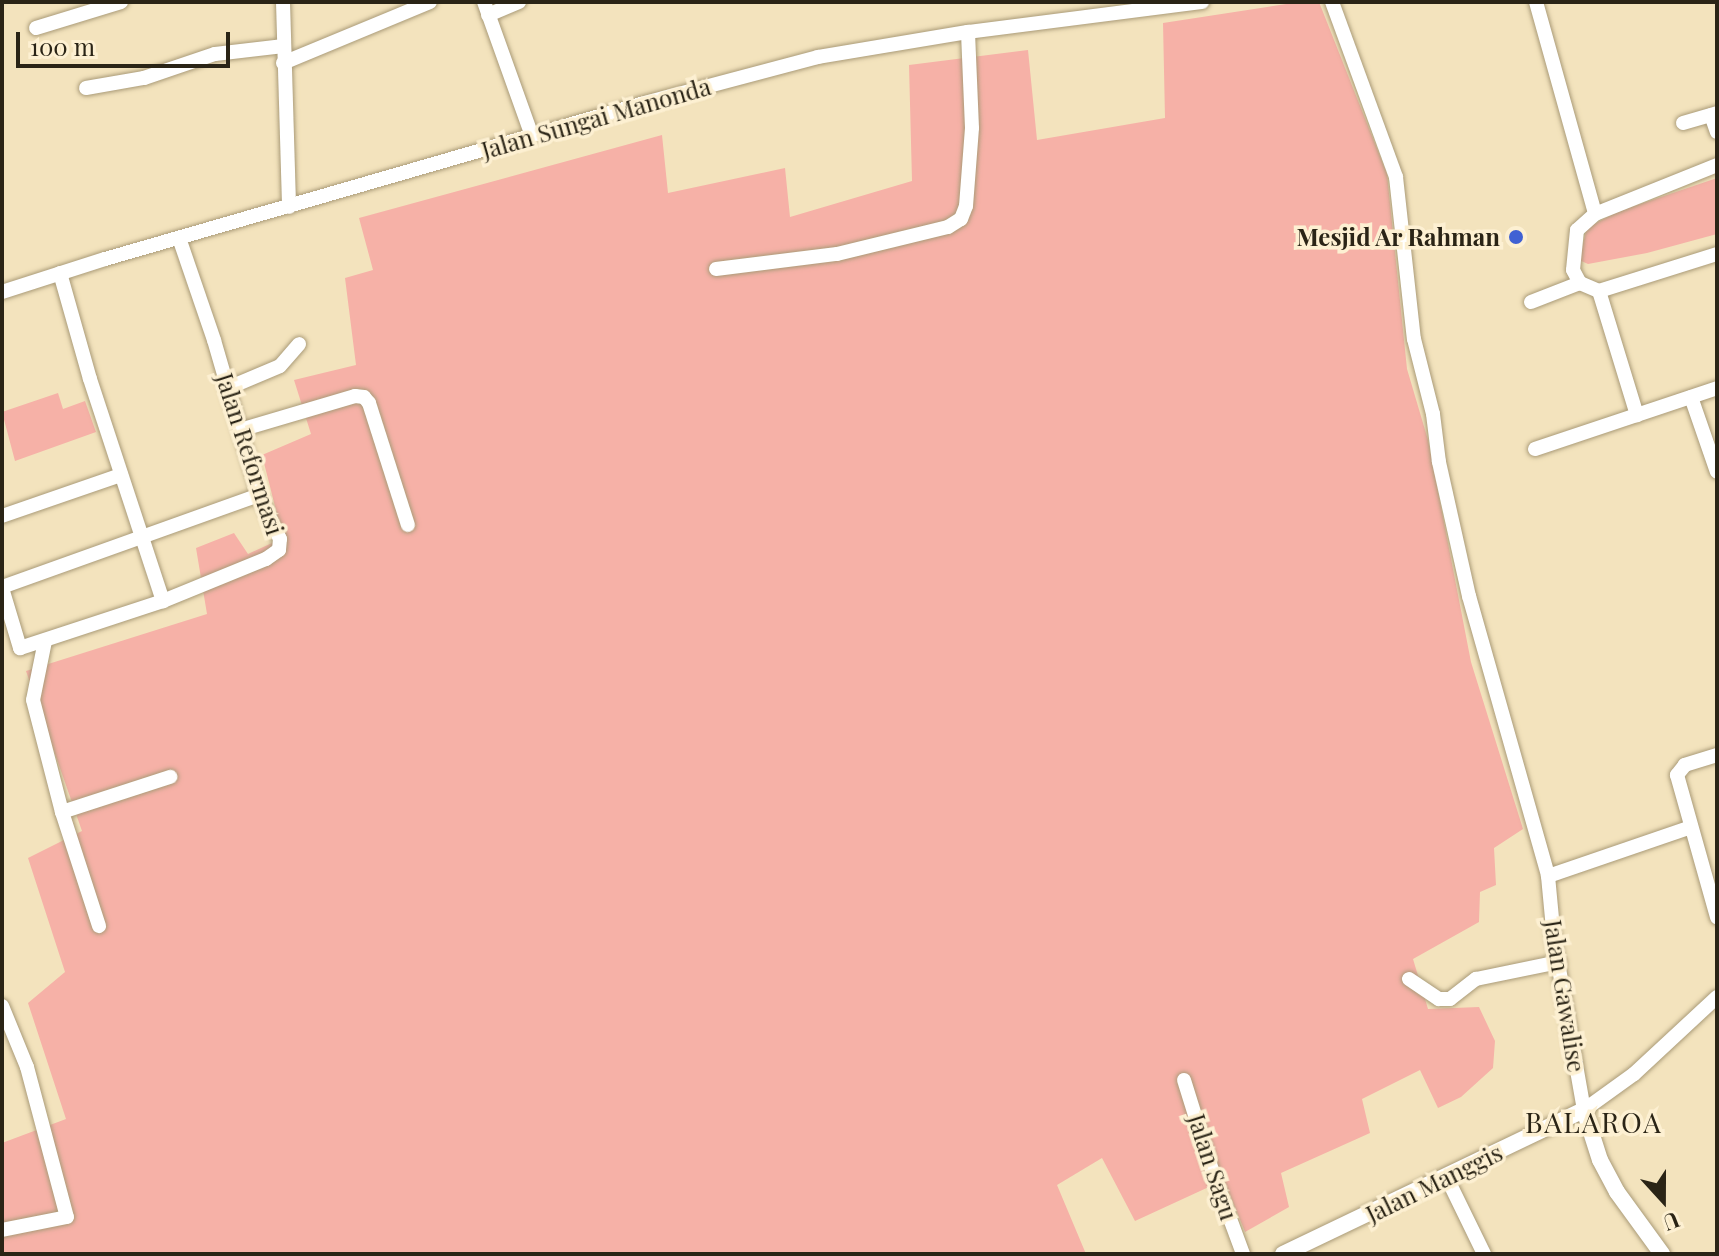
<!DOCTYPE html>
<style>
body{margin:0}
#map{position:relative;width:1719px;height:1256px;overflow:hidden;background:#f3e3bd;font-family:"Playfair Display",serif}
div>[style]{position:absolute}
.green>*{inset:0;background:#f6b1a7}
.roads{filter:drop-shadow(0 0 2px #aa9b78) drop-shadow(0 0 2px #aa9b78)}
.minor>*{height:14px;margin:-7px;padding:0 7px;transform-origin:7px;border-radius:7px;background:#fff}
.tertiary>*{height:16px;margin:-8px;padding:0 8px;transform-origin:8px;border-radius:8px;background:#fff}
.dots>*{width:22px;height:22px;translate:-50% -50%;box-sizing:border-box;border:4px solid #fdf0d2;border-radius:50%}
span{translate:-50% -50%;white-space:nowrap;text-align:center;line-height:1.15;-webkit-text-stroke:7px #fdf0d2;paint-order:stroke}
.street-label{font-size:24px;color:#2a2416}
.poi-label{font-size:24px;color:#2a2416;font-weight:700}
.right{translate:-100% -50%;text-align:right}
.quarter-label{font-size:28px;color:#2a2416;letter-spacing:2px}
.frame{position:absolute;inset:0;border:4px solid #2a2416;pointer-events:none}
.north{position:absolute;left:1623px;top:1160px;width:80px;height:80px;-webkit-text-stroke:6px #fdf0d2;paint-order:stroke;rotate:159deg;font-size:22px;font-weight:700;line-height:32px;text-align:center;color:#2a2416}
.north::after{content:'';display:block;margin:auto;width:28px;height:36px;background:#2a2416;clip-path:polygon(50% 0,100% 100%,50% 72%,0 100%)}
.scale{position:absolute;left:16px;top:32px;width:214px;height:36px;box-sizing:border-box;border:4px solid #2a2416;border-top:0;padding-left:10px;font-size:24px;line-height:28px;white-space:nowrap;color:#2a2416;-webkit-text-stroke:6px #fdf0d2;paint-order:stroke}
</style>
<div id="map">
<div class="green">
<div style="clip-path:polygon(1299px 2px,1319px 2px,1387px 174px,1407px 369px,1428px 440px,1471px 662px,1523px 829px,1494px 848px,1496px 885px,1480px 892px,1479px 922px,1413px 959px,1428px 1009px,1479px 1007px,1495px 1041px,1493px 1068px,1461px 1097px,1438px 1108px,1420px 1070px,1362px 1099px,1370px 1133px,1281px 1173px,1289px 1207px,1245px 1232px,1224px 1180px,1135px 1221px,1102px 1158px,1057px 1185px,1086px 1254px,2px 1254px,2px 1143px,66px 1119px,28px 1003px,65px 972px,28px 858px,82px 831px,26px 671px,207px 614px,196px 548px,234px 533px,248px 554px,283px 538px,262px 455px,311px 434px,294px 380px,356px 365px,345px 278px,373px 270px,359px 218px,662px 135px,668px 193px,785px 168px,790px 217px,912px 181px,909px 65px,1028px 50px,1037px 140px,1165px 118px,1163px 23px)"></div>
<div style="clip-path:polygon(1717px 178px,1717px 234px,1647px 253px,1588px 264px,1579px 260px,1587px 228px,1617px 212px)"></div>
<div style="clip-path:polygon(58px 393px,63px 409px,85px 401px,96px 432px,15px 461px,2px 412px)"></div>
</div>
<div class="roads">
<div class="minor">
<div style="left:283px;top:2px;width:205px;rotate:88.3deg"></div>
<div style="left:484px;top:2px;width:142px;rotate:70.3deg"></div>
<div style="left:1332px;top:2px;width:186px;rotate:69.9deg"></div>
<div style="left:1396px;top:177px;width:163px;rotate:83.7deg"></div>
<div style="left:1414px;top:339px;width:77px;rotate:75.8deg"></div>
<div style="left:1433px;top:414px;width:48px;rotate:82.9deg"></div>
<div style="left:1439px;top:462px;width:137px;rotate:77.4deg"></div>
<div style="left:1469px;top:596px;width:291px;rotate:74.2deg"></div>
<div style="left:1548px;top:876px;width:64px;rotate:84.6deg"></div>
<div style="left:1554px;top:940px;width:173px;rotate:80deg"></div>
<div style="left:1584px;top:1110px;width:62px;rotate:-35.8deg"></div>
<div style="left:1634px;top:1074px;width:113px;rotate:-42.9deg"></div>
<div style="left:1536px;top:2px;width:220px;rotate:74.4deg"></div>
<div style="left:1595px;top:214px;width:24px;rotate:138deg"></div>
<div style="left:1577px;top:230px;width:40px;rotate:95.7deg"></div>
<div style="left:1573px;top:270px;width:15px;rotate:62deg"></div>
<div style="left:1580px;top:283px;width:21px;rotate:23deg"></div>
<div style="left:1599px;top:291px;width:124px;rotate:-17.4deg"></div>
<div style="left:488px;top:15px;width:34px;rotate:-23deg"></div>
<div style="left:36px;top:28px;width:89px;rotate:-17deg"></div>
<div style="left:283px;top:63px;width:159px;rotate:-22.5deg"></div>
<div style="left:86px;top:88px;width:59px;rotate:-9.8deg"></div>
<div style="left:144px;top:78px;width:75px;rotate:-18.7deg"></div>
<div style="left:215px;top:54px;width:69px;rotate:-6.6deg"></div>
<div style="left:1711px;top:115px;width:18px;rotate:71deg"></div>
<div style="left:1683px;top:123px;width:35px;rotate:-16deg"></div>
<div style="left:1595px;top:214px;width:131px;rotate:-21.9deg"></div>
<div style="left:716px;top:269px;width:122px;rotate:-7.1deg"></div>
<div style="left:837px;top:254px;width:114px;rotate:-13.7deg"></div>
<div style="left:948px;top:227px;width:15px;rotate:-32deg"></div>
<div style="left:961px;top:219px;width:14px;rotate:-69deg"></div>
<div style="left:966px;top:206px;width:78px;rotate:-85.6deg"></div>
<div style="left:972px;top:128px;width:96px;rotate:-92.4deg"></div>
<div style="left:60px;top:273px;width:110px;rotate:74.2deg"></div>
<div style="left:90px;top:379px;width:234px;rotate:71.8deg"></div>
<div style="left:1599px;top:291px;width:130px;rotate:73deg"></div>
<div style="left:2px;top:292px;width:108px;rotate:-17.8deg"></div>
<div style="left:105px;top:259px;width:558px;rotate:-16.13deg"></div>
<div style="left:641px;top:104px;width:183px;rotate:-14.9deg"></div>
<div style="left:818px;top:57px;width:152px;rotate:-9.5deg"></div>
<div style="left:968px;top:32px;width:236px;rotate:-7.3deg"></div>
<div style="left:1531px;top:302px;width:53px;rotate:-21.2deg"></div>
<div style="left:228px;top:388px;width:56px;rotate:-22.9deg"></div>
<div style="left:280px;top:366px;width:29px;rotate:-49deg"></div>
<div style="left:1691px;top:397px;width:79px;rotate:70.9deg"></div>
<div style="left:240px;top:430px;width:120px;rotate:-16.5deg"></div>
<div style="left:355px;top:396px;width:9px;rotate:6deg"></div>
<div style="left:364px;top:397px;width:8px;rotate:50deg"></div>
<div style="left:369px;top:403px;width:128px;rotate:72.3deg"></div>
<div style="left:1535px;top:449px;width:192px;rotate:-18.5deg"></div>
<div style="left:2px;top:516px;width:126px;rotate:-19deg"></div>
<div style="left:2px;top:587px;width:273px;rotate:-19.7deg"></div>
<div style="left:2px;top:588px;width:63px;rotate:73.3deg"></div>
<div style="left:20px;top:648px;width:151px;rotate:-18.2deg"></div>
<div style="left:163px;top:601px;width:111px;rotate:-22.2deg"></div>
<div style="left:266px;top:559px;width:16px;rotate:-35deg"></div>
<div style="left:279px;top:550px;width:11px;rotate:-85deg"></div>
<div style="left:280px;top:539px;width:49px;rotate:-115.5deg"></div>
<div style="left:259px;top:495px;width:161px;rotate:-106.2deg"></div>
<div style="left:214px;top:340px;width:108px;rotate:-108.9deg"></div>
<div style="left:45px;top:641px;width:60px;rotate:101.5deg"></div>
<div style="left:33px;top:700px;width:116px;rotate:75.5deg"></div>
<div style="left:62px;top:812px;width:120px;rotate:72deg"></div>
<div style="left:1717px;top:755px;width:34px;rotate:163deg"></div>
<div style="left:1685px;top:765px;width:13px;rotate:129deg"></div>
<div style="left:1677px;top:775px;width:148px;rotate:74.3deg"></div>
<div style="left:62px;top:812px;width:114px;rotate:-18deg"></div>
<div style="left:1548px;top:876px;width:151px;rotate:-18.9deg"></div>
<div style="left:1409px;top:979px;width:36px;rotate:34deg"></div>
<div style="left:1439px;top:999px;width:11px"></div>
<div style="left:1450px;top:999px;width:33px;rotate:-38deg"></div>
<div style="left:1476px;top:979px;width:85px;rotate:-11.6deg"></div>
<div style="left:2px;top:1006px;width:66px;rotate:67.7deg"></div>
<div style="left:27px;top:1067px;width:155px;rotate:75.1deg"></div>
<div style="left:67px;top:1217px;width:66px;rotate:168.7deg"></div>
<div style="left:1184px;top:1080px;width:94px;rotate:72.7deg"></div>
<div style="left:1212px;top:1170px;width:90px;rotate:69.7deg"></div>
<div style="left:1447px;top:1178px;width:85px;rotate:64deg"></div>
</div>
<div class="tertiary">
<div style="left:1283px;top:1254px;width:334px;rotate:-25.6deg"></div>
<div style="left:1584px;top:1110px;width:52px;rotate:72.3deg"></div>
<div style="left:1600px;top:1160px;width:36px;rotate:62deg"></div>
<div style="left:1617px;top:1192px;width:77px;rotate:54deg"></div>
</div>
</div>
<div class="dots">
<div style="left:1516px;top:237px;background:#4061d3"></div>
</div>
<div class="street-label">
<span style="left:596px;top:118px;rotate:-16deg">Jalan Sungai Manonda</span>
<span style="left:250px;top:454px;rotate:72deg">Jalan Reformasi</span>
<span style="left:1565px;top:996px;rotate:81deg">Jalan Gawalise</span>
<span style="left:1213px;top:1167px;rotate:72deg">Jalan Sagu</span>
<span style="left:1434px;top:1183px;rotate:-26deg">Jalan Manggis</span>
</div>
<div class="poi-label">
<span class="right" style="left:1500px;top:237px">Mesjid Ar Rahman</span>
</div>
<div class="quarter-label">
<span style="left:1594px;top:1122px">BALAROA</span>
</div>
<div class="frame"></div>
<div class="north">U</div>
<div class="scale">100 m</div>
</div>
